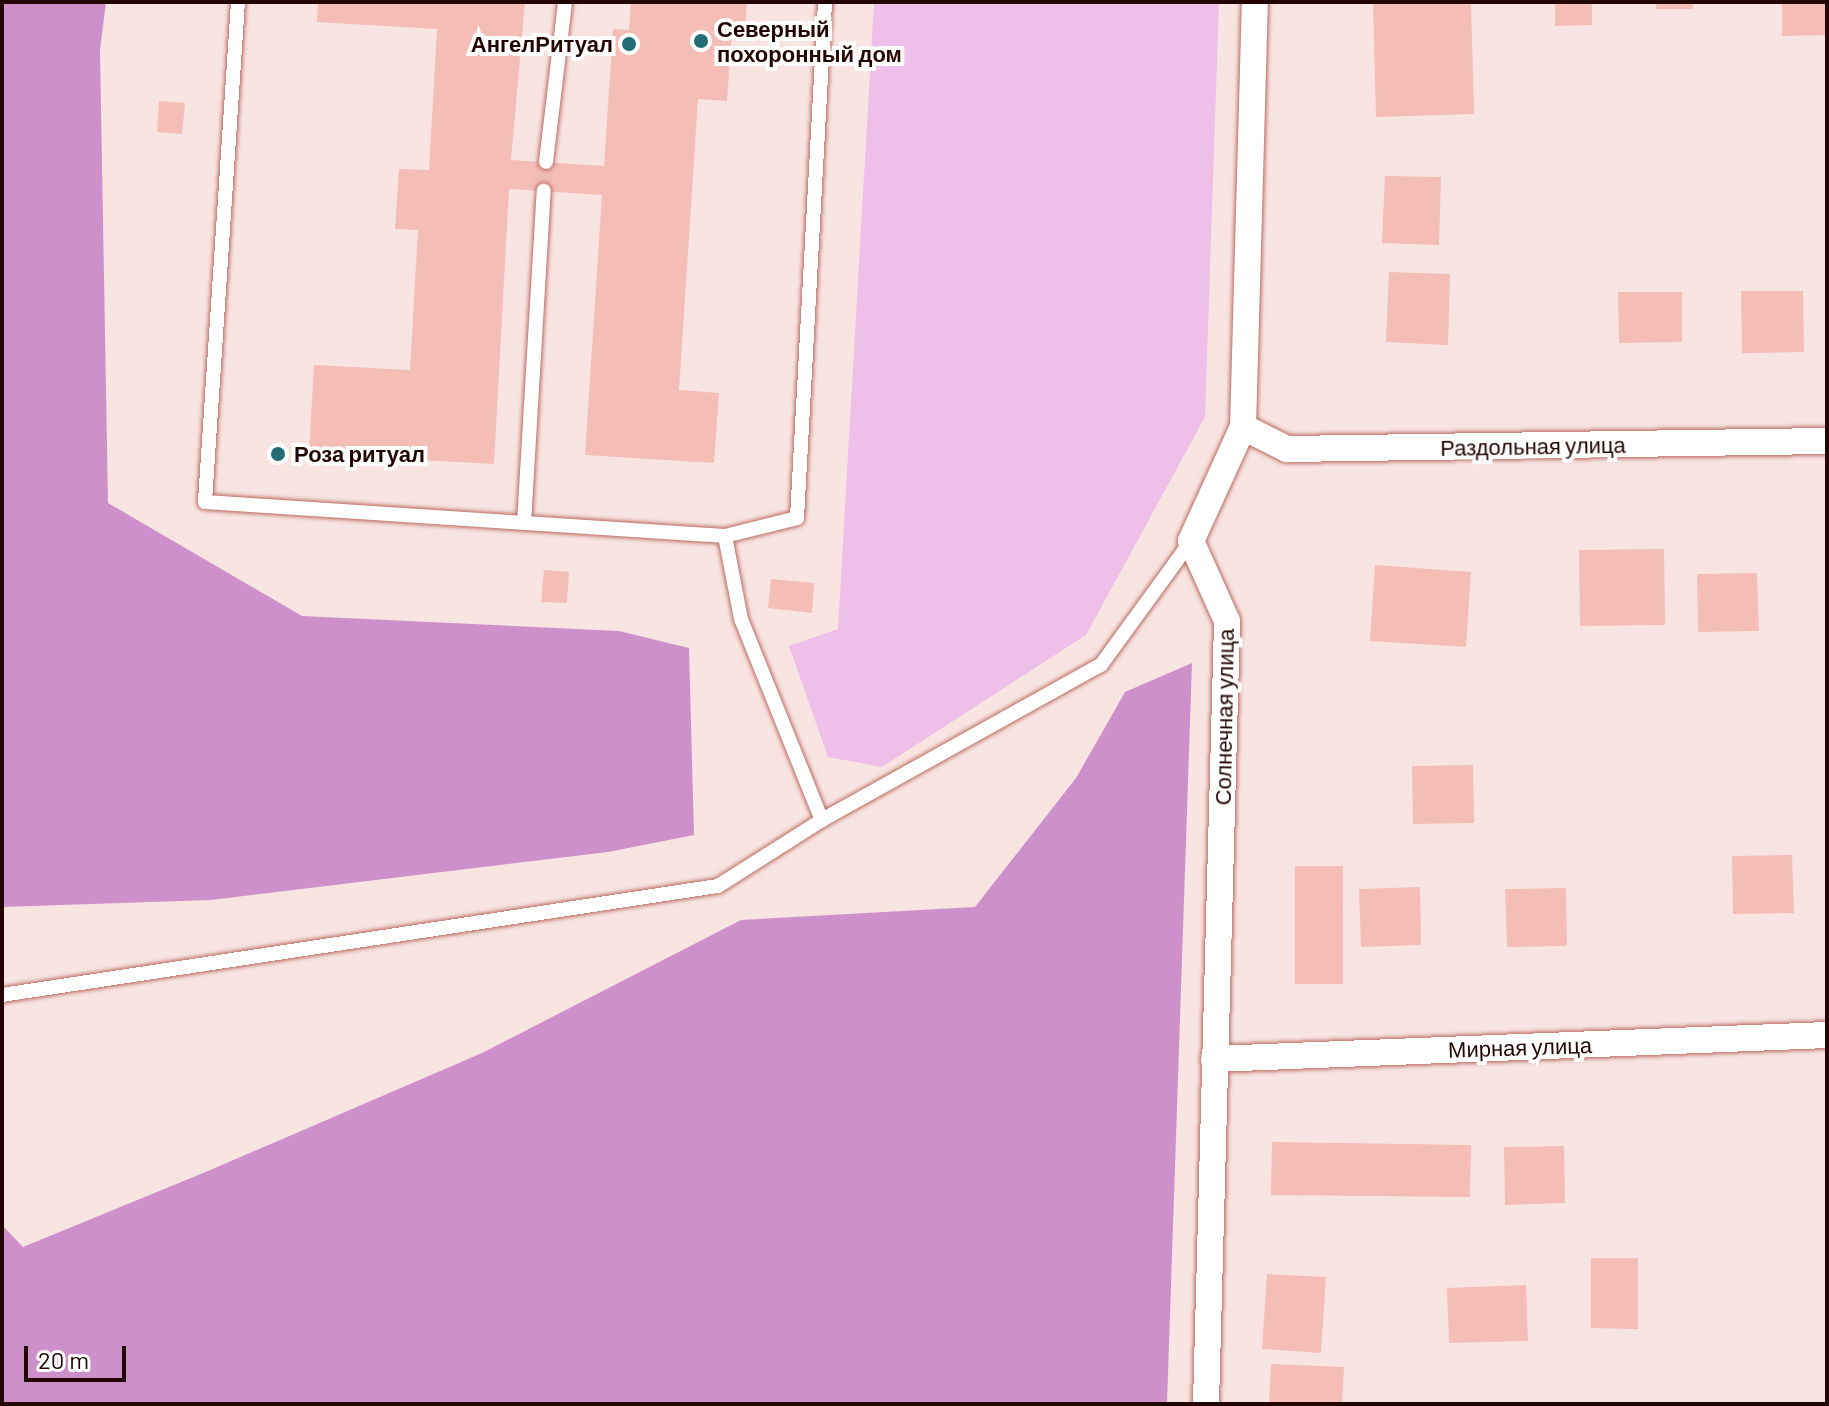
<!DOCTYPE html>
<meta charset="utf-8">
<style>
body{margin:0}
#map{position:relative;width:1829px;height:1406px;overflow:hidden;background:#f8e5e2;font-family:Barlow,sans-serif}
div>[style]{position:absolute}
.green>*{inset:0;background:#edbfe9}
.forest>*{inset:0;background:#ce90ca}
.building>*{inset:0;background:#f4bdb5}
.roads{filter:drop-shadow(0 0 2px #bb6a5f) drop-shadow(0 0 2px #bb6a5f)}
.service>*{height:14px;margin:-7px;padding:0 7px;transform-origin:7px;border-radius:7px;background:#fff}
.minor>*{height:26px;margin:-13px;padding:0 13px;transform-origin:13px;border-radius:13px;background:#fff}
.dots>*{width:22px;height:22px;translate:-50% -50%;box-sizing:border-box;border:4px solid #fff;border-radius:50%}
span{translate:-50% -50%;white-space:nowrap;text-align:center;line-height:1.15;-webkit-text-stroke:8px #fff;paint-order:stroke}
.poi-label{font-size:22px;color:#230503;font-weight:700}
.left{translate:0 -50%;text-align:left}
.right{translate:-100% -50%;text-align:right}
.street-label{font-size:22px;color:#230503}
.frame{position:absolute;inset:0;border:4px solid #230503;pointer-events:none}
.scale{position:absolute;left:24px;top:1346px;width:102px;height:36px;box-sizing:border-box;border:4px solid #230503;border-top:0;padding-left:10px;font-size:24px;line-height:28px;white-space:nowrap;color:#230503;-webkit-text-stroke:6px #fff;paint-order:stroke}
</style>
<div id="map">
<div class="green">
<div style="clip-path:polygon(874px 2px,1219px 2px,1205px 417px,1086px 635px,882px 767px,828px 757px,789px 646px,838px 629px)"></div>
</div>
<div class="forest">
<div style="clip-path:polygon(2px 2px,106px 2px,100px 50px,108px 503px,302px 616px,619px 631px,689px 648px,694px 835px,608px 852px,211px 900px,2px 907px)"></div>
<div style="clip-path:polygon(1192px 663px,1167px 1404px,2px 1404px,2px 1225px,23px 1247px,208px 1171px,482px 1053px,741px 920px,975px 907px,1076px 778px,1125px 692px)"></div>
</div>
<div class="building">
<div style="clip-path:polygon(318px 2px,525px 2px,511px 160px,604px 166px,613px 29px,629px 30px,631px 2px,747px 2px,745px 31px,732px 30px,727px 101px,698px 99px,679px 390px,719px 393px,714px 463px,585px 455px,602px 195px,509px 189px,494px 464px,309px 454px,314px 365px,410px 370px,418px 230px,395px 229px,399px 169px,429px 170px,437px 29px,317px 22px)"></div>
<div style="clip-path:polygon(1373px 2px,1471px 2px,1474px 114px,1376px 117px)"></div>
<div style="clip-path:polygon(1555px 2px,1592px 2px,1592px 25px,1555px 26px)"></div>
<div style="clip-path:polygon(1656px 2px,1693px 2px,1693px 9px,1656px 9px)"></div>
<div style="clip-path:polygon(1782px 2px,1827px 2px,1827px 35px,1782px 36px)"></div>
<div style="clip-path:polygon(159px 101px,185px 103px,182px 134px,157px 132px)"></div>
<div style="clip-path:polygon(1385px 176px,1441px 177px,1439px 245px,1382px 243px)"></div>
<div style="clip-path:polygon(1389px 272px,1450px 274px,1448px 345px,1386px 342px)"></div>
<div style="clip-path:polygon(1741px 291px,1803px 291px,1804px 352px,1742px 353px)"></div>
<div style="clip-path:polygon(1618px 292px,1682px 292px,1682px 342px,1619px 343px)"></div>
<div style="clip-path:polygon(1664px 549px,1665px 625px,1580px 626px,1579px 550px)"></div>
<div style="clip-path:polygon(1375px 565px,1471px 572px,1466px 647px,1370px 641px)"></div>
<div style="clip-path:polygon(544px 570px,569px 572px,567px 603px,541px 602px)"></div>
<div style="clip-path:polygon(1757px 573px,1759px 631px,1698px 632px,1697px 574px)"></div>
<div style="clip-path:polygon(771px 579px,814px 583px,812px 613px,768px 608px)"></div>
<div style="clip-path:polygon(1473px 765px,1474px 823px,1413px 824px,1412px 766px)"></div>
<div style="clip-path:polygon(1792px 855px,1794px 913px,1733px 914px,1732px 856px)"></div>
<div style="clip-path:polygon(1295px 866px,1343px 866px,1343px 984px,1295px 984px)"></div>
<div style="clip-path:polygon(1420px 887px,1421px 945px,1361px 947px,1359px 889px)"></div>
<div style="clip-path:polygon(1566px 888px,1567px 946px,1507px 947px,1505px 889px)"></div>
<div style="clip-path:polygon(1272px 1142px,1471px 1145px,1470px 1197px,1271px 1195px)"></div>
<div style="clip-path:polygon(1564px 1146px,1565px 1203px,1505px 1205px,1504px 1147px)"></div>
<div style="clip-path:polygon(1591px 1258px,1638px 1258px,1638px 1329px,1591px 1328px)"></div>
<div style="clip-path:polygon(1267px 1274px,1326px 1277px,1321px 1353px,1262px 1349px)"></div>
<div style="clip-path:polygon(1526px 1285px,1528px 1341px,1449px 1343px,1447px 1288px)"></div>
<div style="clip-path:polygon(1271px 1364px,1344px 1367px,1342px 1404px,1269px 1404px)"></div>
</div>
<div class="roads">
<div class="service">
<div style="left:238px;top:2px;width:501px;rotate:93.78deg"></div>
<div style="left:205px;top:502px;width:521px;rotate:3.74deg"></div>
<div style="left:725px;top:536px;width:74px;rotate:-14deg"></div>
<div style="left:797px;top:518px;width:517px;rotate:-86.89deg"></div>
<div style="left:546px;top:162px;width:161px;rotate:-83.2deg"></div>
<div style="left:524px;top:523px;width:333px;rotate:-86.6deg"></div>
<div style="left:725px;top:536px;width:85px;rotate:79.1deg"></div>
<div style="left:741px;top:619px;width:217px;rotate:68.1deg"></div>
<div style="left:2px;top:995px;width:724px;rotate:-8.66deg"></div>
<div style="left:718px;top:886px;width:123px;rotate:-32.4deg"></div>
<div style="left:822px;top:820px;width:319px;rotate:-29.1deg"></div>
<div style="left:1101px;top:665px;width:153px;rotate:-54deg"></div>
</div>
<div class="minor">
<div style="left:1243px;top:427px;width:49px;rotate:26.6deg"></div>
<div style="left:1287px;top:449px;width:540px;rotate:-0.85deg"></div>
<div style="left:1214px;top:1059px;width:613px;rotate:-2.24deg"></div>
<div style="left:1206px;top:1404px;width:783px;rotate:-88.46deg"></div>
<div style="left:1227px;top:621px;width:88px;rotate:-114.2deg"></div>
<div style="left:1191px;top:541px;width:125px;rotate:-65.5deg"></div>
<div style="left:1243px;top:427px;width:425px;rotate:-88.4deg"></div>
</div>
</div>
<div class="dots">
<div style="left:701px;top:41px;background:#236c76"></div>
<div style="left:629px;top:44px;background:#236c76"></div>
<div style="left:278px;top:454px;background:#236c76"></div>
</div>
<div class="poi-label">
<span class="left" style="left:717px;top:41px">Северный<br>похоронный дом</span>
<span class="right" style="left:613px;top:44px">АнгелРитуал</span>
<span class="left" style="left:294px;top:454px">Роза ритуал</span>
</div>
<div class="street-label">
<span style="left:1533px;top:446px;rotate:-1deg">Раздольная улица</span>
<span style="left:1224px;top:717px;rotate:-89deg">Солнечная улица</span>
<span style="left:1520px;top:1047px;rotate:-2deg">Мирная улица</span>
</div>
<div class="frame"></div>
<div class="scale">20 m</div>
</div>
